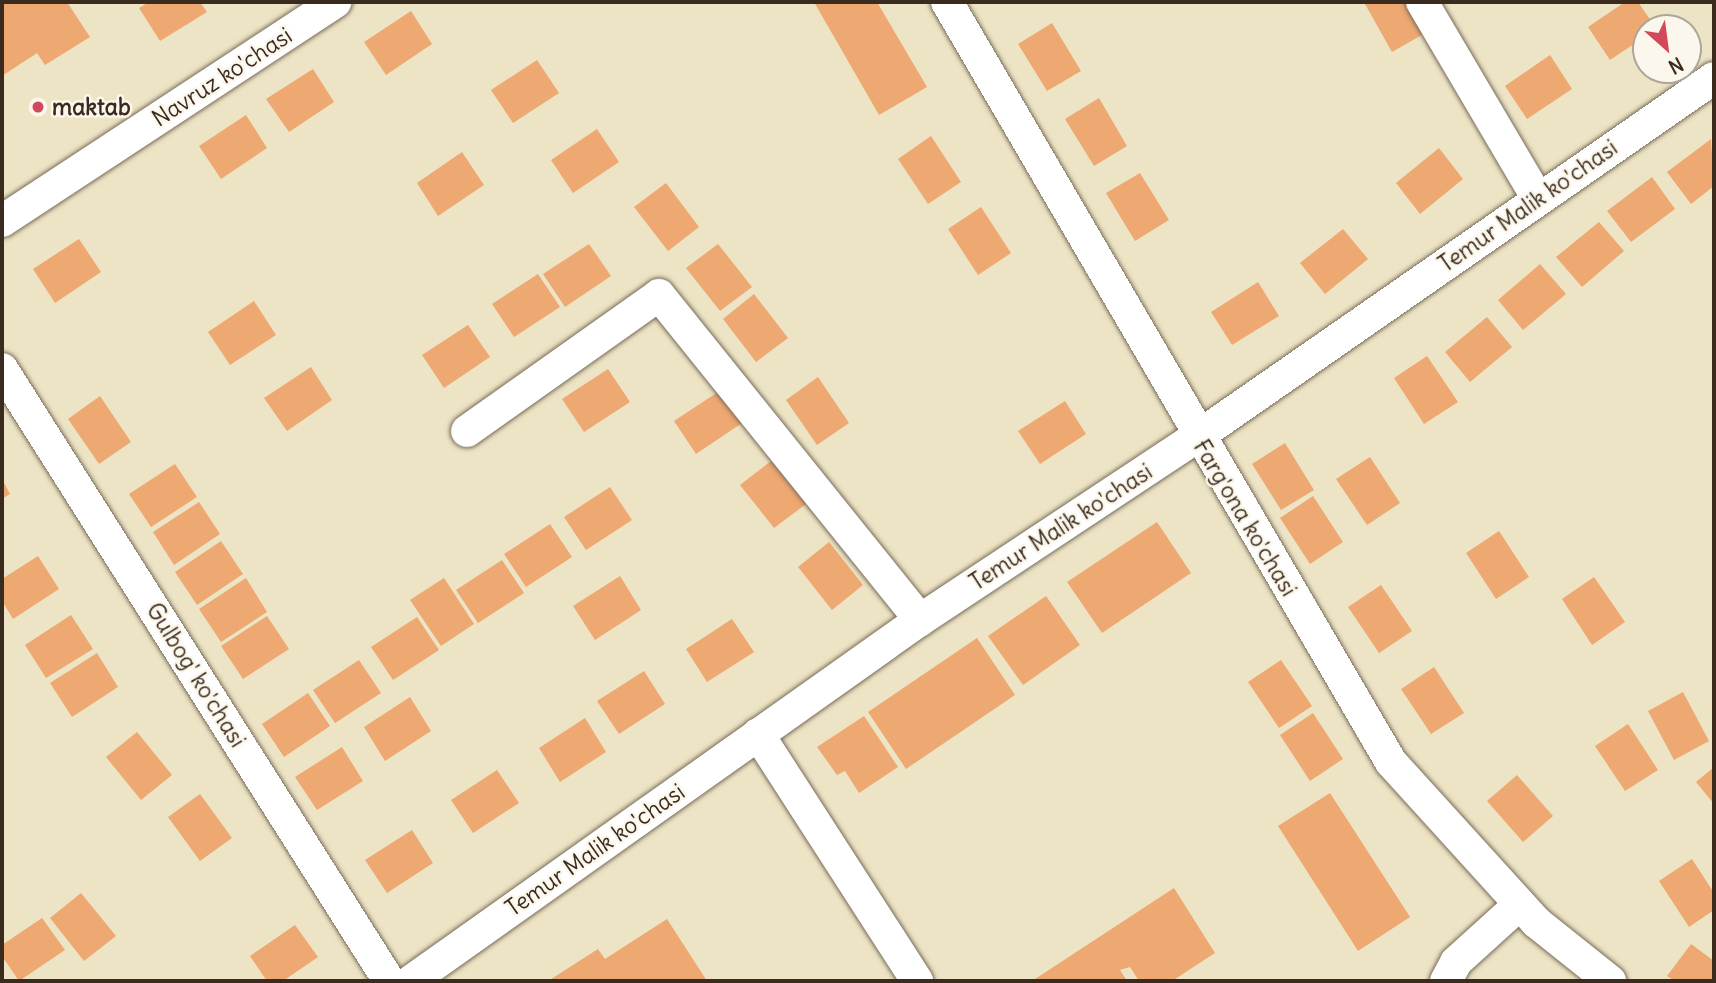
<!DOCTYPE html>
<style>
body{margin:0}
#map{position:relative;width:1716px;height:983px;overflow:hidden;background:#ece4c5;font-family:Delius,sans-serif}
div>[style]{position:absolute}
.building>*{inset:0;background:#eea871}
.roads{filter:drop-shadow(0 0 2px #796b58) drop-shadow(0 0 2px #796b58)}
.minor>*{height:32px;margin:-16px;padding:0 16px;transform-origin:16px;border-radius:16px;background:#fff}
.dots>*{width:19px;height:19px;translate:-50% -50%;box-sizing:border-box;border:4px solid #fbf7ec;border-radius:50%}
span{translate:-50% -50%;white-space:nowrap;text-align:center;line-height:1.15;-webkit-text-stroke:5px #fbf7ec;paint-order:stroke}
.street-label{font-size:23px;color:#3b2a1e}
.poi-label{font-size:23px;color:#3b2a1e;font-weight:700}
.left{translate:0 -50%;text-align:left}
.frame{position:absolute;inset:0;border:4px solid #3b2a1e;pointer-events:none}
.north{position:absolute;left:1632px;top:14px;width:70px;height:70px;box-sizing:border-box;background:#fbf7ec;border:2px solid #aea59a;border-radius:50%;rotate:152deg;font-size:19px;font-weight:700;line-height:28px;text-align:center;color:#3b2a1e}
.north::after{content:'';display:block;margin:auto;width:24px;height:32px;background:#d1495b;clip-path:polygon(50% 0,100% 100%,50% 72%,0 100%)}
</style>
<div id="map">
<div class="building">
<div style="clip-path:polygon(3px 2px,67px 2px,90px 37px,45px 65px,37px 53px,2px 76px)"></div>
<div style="clip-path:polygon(149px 2px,200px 2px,207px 12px,160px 41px,139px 8px)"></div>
<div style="clip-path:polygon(814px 2px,877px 2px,927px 87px,879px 115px)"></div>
<div style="clip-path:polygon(1370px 2px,1409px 2px,1427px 32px,1392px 52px,1365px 4px)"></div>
<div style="clip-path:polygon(1625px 2px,1638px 2px,1656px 28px,1646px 28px,1646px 36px,1610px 60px,1588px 27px)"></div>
<div style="clip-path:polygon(411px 11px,432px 44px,386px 75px,364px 42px)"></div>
<div style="clip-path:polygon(1052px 23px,1081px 71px,1047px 91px,1018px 44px)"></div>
<div style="clip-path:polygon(1550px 55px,1572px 89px,1527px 119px,1505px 86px)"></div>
<div style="clip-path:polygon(537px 60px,559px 93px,513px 123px,491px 90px)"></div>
<div style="clip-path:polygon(313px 69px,334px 102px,289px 132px,266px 99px)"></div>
<div style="clip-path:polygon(1099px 98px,1127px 146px,1094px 166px,1065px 119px)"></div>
<div style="clip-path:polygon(246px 115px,267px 148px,221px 179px,199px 146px)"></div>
<div style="clip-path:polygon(597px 129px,619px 162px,573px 193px,551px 160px)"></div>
<div style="clip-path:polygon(931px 136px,961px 182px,928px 204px,898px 159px)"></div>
<div style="clip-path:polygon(1711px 139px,1714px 186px,1691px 204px,1667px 172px)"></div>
<div style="clip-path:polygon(1439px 148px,1463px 179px,1420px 214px,1396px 183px)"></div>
<div style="clip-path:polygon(462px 152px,484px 185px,438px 216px,417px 183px)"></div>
<div style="clip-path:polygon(1140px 173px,1169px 220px,1135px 241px,1106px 193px)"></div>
<div style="clip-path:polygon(1652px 177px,1675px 209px,1631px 242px,1607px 211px)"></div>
<div style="clip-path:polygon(666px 183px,699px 227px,668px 251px,634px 207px)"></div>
<div style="clip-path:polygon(981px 207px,1011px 253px,978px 275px,948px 229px)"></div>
<div style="clip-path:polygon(1599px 222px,1624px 251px,1582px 287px,1556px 257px)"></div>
<div style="clip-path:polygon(1343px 229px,1368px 259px,1325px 294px,1300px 263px)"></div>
<div style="clip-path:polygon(79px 239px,101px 272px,55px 303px,33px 269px)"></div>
<div style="clip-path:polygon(589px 244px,611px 276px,565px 307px,543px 274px)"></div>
<div style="clip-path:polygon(718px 244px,752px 287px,720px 311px,686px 268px)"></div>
<div style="clip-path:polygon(1540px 264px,1566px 294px,1523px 330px,1498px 300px)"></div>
<div style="clip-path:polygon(538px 274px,560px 307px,514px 337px,492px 304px)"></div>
<div style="clip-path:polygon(1258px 282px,1279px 316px,1232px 345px,1211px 312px)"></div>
<div style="clip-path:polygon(754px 294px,788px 338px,756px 362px,723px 319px)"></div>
<div style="clip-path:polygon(254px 301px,276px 335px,230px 365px,208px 332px)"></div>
<div style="clip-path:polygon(1487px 317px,1512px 347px,1470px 382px,1445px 352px)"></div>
<div style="clip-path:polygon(468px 325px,490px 357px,444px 388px,422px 355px)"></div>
<div style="clip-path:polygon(1427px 356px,1458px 402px,1424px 424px,1394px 378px)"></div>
<div style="clip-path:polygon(311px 367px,332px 400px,287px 431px,264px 398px)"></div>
<div style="clip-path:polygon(608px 369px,630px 402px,584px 432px,562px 399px)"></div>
<div style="clip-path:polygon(818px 377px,849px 423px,817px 445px,786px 400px)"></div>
<div style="clip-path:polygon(721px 390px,742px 423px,696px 454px,674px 421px)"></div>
<div style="clip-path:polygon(100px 396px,131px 442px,99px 464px,68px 419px)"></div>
<div style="clip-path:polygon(1065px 401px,1086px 434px,1040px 464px,1018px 431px)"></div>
<div style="clip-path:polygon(1285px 443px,1314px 490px,1281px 510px,1252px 464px)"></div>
<div style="clip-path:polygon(1370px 457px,1400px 503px,1367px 525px,1336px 479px)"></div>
<div style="clip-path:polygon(771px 461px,806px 504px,774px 528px,740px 485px)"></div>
<div style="clip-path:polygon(175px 464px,197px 497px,151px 527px,129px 494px)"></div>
<div style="clip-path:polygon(2px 479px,10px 494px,2px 499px)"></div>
<div style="clip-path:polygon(610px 487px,632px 520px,586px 550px,564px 517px)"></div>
<div style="clip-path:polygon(1313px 496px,1343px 542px,1310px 564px,1280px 518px)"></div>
<div style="clip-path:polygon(199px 502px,220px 534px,174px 565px,153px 532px)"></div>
<div style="clip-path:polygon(1157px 522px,1191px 573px,1102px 633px,1067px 582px)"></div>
<div style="clip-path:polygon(550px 524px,572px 557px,526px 587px,504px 554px)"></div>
<div style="clip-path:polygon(1499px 531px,1529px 577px,1496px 599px,1466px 553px)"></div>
<div style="clip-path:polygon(221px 541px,243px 574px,197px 605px,175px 572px)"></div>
<div style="clip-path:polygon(829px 542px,863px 585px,832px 610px,798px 567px)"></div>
<div style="clip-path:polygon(38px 556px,59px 589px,13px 619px,2px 601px,2px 579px)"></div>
<div style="clip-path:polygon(502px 560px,524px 593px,478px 623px,456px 590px)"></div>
<div style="clip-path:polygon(620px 576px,641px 610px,595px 640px,573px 606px)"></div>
<div style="clip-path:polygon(1594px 577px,1625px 622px,1592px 645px,1562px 599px)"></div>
<div style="clip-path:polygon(246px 578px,267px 612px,221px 642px,199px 609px)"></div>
<div style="clip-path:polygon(444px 578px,474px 624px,441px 646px,410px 600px)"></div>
<div style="clip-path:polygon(1381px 585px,1412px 631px,1379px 653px,1348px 607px)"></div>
<div style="clip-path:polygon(1046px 596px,1080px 645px,1023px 685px,988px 636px)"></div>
<div style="clip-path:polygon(71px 615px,93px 649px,46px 678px,25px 645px)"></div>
<div style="clip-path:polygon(267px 616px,289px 649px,243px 679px,221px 646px)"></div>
<div style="clip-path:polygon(417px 617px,439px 650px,393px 680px,371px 647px)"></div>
<div style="clip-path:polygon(732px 619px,754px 652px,707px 682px,686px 649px)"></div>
<div style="clip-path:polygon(977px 638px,1015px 695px,906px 769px,868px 712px)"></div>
<div style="clip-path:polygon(97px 653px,118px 687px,72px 717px,50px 683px)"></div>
<div style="clip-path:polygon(359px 660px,381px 693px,335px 723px,313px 690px)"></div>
<div style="clip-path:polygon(1281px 660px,1312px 706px,1279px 728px,1248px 682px)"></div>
<div style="clip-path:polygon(1434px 667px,1464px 713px,1431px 734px,1401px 689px)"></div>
<div style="clip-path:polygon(644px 671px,665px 704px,619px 734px,597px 701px)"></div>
<div style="clip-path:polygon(1683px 692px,1709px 741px,1674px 760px,1648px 711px)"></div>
<div style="clip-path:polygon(308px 693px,330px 726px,284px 757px,262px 724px)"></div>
<div style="clip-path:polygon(410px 697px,431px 731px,385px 761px,364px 727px)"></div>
<div style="clip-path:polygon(1313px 713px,1343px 759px,1310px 781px,1280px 735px)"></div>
<div style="clip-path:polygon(864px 716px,898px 767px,859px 793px,845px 771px,837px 775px,817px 747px)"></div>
<div style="clip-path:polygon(585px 718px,606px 752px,560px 782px,539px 748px)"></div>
<div style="clip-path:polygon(1628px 724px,1658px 770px,1625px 791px,1595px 746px)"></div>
<div style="clip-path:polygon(137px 732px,172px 775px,141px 800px,106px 757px)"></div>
<div style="clip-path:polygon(342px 747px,363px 781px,317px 810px,295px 777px)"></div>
<div style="clip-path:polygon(1714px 767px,1714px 804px,1696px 782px)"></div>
<div style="clip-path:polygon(497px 770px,519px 803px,473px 833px,451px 800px)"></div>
<div style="clip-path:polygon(1517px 775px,1553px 816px,1523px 842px,1487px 801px)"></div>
<div style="clip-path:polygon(1330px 793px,1410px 917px,1358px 951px,1278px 826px)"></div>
<div style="clip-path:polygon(200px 794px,232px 838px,200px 861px,168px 817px)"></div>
<div style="clip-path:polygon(412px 830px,433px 863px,387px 893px,365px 860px)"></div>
<div style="clip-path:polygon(1692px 859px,1714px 893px,1714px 910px,1689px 927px,1659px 881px)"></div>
<div style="clip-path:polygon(1174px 888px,1215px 953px,1172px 981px,1139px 981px,1130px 967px,1120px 970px,1127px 981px,1032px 981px)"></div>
<div style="clip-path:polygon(81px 893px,116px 936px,84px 961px,50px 918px)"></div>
<div style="clip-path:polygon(42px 918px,65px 950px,19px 981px,2px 956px,2px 945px)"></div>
<div style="clip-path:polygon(667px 919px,707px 981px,548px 981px,598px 949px,605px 959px)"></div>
<div style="clip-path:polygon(295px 925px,318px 957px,283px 981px,267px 981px,250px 956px)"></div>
<div style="clip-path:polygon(1691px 944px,1714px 961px,1714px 981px,1675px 981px,1667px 976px)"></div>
</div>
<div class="roads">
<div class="minor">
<div style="left:947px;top:2px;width:880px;rotate:59.71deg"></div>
<div style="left:1391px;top:762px;width:216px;rotate:47.8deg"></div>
<div style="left:1536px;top:922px;width:95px;rotate:38.6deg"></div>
<div style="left:1422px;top:2px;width:229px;rotate:59.5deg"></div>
<div style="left:2px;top:221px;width:399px;rotate:-33.3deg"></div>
<div style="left:2px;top:369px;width:724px;rotate:57.69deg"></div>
<div style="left:467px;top:431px;width:235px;rotate:-35.3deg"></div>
<div style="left:659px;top:295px;width:417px;rotate:51.2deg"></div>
<div style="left:758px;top:734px;width:294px;rotate:57.2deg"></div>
<div style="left:411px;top:981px;width:624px;rotate:-35.35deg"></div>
<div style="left:920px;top:620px;width:332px;rotate:-33.5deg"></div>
<div style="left:1197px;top:437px;width:629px;rotate:-34.78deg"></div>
<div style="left:1446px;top:981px;width:21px;rotate:-62deg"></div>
<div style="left:1456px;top:962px;width:86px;rotate:-42.2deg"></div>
</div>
</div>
<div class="dots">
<div style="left:38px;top:107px;background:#d1495b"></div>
</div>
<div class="street-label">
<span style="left:222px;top:77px;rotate:-33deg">Navruz ko'chasi</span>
<span style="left:1528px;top:206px;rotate:-35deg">Temur Malik ko'chasi</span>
<span style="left:1245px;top:518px;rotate:59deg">Farg'ona ko'chasi</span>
<span style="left:1061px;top:527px;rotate:-33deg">Temur Malik ko'chasi</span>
<span style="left:196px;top:675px;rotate:58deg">Gulbog' ko'chasi</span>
<span style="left:595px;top:850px;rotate:-35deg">Temur Malik ko'chasi</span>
</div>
<div class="poi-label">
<span class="left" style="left:52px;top:107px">maktab</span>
</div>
<div class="frame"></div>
<div class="north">N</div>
</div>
